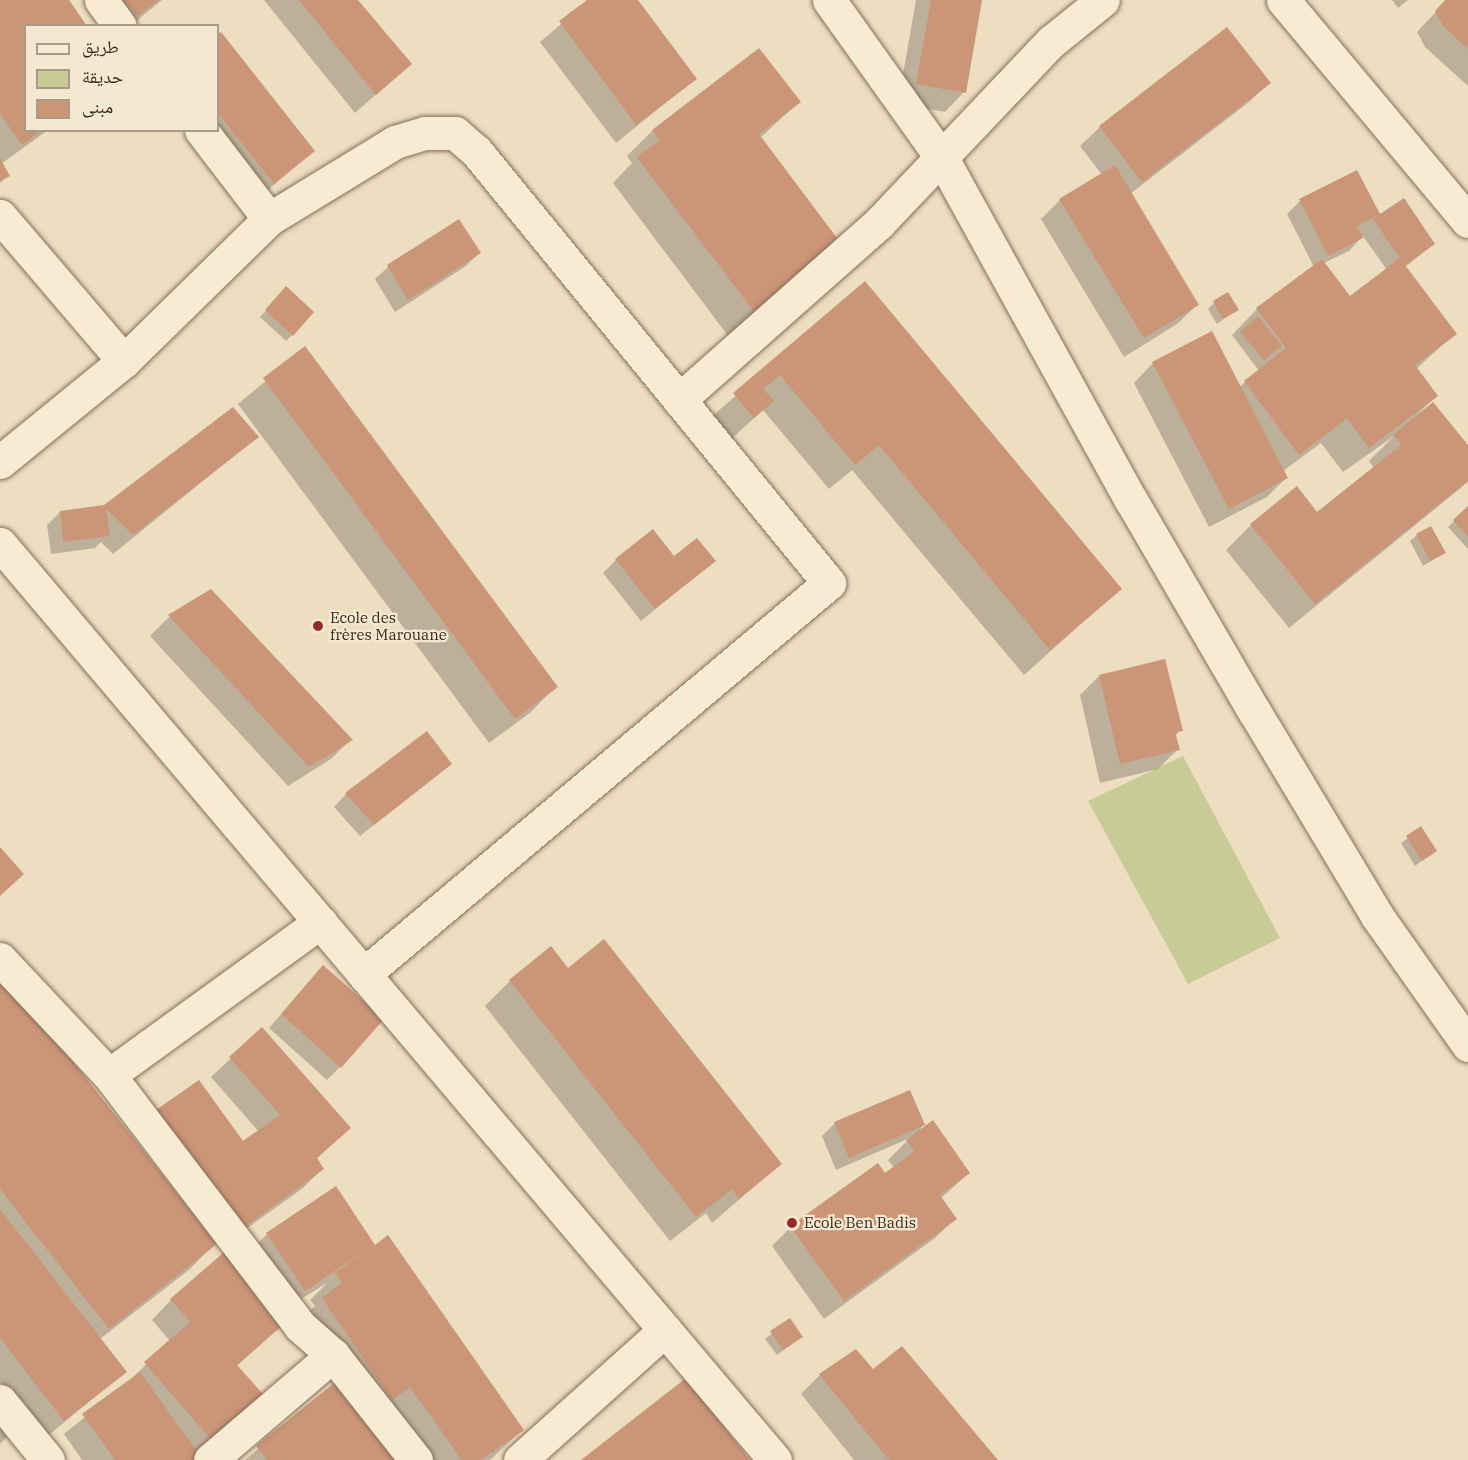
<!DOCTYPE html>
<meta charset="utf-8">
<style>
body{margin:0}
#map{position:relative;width:1468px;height:1460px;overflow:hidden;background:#edddc1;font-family:"IBM Plex Serif","Noto Naskh Arabic",serif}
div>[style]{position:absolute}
.green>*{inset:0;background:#c8cb95}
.shadow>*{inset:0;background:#0003}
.building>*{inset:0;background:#cb9577}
.roads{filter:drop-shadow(0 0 2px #866e59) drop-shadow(0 0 2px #866e59)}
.minor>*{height:33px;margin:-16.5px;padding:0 16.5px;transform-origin:16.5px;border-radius:16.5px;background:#f8ebd4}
.tertiary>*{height:33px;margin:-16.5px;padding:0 16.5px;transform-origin:16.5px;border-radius:16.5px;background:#f8ebd4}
.secondary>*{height:33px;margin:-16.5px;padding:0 16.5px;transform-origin:16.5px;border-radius:16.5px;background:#f8ebd4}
.dots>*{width:16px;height:16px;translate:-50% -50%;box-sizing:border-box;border:3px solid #f5e8d0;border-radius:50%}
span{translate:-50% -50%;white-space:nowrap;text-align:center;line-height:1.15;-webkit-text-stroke:4.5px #f5e8d0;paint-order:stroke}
.poi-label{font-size:15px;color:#36281d}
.left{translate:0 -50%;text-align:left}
.legend{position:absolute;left:24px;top:24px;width:195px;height:108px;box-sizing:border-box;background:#f5e8d0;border:2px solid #a99b88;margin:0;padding:8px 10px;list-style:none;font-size:18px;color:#36281d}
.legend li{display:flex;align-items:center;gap:12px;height:30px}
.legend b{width:30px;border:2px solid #a99b88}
</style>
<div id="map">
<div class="green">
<div style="clip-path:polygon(1183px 756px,1280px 938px,1188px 984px,1088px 801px)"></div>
</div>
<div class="shadow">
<div style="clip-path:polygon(0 0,67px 0,26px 26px,26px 130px,48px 130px,1px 164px,8px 176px,0 183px)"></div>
<div style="clip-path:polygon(89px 0,162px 0,130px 26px)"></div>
<div style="clip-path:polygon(264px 0,356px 0,410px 64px,355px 113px)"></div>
<div style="clip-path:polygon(589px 0,636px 0,695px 79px,616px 143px,540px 42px)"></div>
<div style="clip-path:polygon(916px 0,981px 0,964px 92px,945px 112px,898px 103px)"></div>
<div style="clip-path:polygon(1392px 0,1408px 0,1398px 8px)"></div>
<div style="clip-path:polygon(1447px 0,1468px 0,1468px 86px,1425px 47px,1417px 32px)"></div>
<div style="clip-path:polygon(1227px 29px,1269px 83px,1249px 102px,1130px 194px,1197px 305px,1177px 324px,1124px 357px,1041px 219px,1060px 200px,1102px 175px,1080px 146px,1100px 127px)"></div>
<div style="clip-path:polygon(220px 34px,313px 151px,254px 202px,218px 130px)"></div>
<div style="clip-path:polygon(799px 102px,760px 138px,824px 283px,738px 349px,613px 183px,632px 163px,627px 156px,652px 131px)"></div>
<div style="clip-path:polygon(evenodd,1357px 172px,1379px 216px,1434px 244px,1405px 267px,1455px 334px,1416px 369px,1436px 396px,1417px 415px,1468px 448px,1468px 482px,1289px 628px,1226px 550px,1251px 525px,1317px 515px,1374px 468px,1369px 461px,1394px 436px,1343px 472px,1321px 443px,1283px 471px,1286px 478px,1267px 497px,1209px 527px,1134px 383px,1153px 363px,1239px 387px,1259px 371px,1232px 335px,1257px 309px,1314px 267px,1287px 214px,1300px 201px,1357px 172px,1363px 236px,1387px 270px,1350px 298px,1324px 263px,1349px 251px,1363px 236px)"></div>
<div style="clip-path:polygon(459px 221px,479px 253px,466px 266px,395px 312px,375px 279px,388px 267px)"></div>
<div style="clip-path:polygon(864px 283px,1120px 589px,1024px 675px,852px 470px,829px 489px,763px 410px,728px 442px,708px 420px)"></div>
<div style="clip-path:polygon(280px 295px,292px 335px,286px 341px,260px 317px)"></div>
<div style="clip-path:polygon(1214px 303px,1237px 309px,1217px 324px,1208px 309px)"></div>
<div style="clip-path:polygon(305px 348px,556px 686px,531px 712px,489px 743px,238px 404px)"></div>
<div style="clip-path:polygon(257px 437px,113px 554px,101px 542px,95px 548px,51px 554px,47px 525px,60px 512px,101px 507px)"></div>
<div style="clip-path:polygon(1468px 508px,1468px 548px,1467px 548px,1448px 527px)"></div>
<div style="clip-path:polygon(1417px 535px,1444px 553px,1423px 566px,1410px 541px)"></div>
<div style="clip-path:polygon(674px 558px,714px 561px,641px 621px,603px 573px,616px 560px)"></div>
<div style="clip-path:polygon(211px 591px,350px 740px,331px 759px,288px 786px,150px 636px,169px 617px)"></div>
<div style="clip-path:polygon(1099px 676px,1181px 730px,1175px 736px,1178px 749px,1158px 769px,1100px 783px,1080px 695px)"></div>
<div style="clip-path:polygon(450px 764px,360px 836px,334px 807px,346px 794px)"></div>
<div style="clip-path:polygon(1421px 829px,1435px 851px,1415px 866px,1401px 843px)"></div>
<div style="clip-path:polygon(568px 970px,780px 1164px,712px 1223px,706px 1213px,670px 1241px,485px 1006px,510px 981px)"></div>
<div style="clip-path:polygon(0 971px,215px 1243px,190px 1269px,100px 1339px,125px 1372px,44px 1439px,0 1382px)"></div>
<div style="clip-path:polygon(311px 980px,340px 1067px,327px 1080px,269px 1028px)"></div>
<div style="clip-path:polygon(262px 1029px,349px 1128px,316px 1159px,322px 1169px,303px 1188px,221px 1247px,243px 1143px,259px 1132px,211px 1077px)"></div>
<div style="clip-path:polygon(835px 1123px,923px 1125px,918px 1133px,969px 1173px,940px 1199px,955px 1219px,935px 1238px,824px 1319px,772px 1246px,791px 1227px,894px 1168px,888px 1160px,910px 1138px,836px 1170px,822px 1136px)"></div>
<div style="clip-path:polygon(267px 1234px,372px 1244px,366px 1251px,522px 1430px,490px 1460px,245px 1460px,337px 1382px,297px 1324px,315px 1306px,310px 1300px,327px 1283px,285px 1309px,248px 1253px)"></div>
<div style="clip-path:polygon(171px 1300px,289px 1318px,237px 1366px,223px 1460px,82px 1460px,64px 1434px,127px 1383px,170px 1341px,152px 1320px)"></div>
<div style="clip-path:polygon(790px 1320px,801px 1337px,777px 1355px,765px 1339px)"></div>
<div style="clip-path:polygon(872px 1371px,996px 1460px,854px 1460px,801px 1394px,820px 1375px)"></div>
<div style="clip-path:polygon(0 1412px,13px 1431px,0 1444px)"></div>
</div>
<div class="building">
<div style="clip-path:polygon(0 0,69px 0,87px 26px,26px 26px,26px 130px,42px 130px,22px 145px,0 114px)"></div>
<div style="clip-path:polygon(124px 0,159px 0,138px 16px)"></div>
<div style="clip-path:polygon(299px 0,358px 0,412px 64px,376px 95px)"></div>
<div style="clip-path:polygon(587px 0,638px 0,697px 79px,636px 125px,559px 21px)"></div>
<div style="clip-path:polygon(931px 0,982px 0,966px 93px,916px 84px)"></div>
<div style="clip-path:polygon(1445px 0,1468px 0,1468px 49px,1444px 27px,1435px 11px)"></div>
<div style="clip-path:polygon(1227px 27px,1271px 83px,1142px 182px,1099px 126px)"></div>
<div style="clip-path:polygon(221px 32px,315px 151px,274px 184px,218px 113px,218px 34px)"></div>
<div style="clip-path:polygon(759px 48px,801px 102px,759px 134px,852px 258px,764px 325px,637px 157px,659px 140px,652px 130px)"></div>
<div style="clip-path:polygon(0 158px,10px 176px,0 181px)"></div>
<div style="clip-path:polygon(1115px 165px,1199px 305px,1144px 338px,1059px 199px)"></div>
<div style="clip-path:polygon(1357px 170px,1380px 214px,1404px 198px,1435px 244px,1405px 265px,1457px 334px,1415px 365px,1438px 396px,1369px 448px,1347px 418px,1299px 455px,1244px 381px,1286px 348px,1256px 308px,1322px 259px,1350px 296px,1400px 258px,1373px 219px,1379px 215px,1357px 226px,1363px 238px,1328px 256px,1299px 199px)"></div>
<div style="clip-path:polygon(459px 219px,481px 253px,408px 300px,387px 265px)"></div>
<div style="clip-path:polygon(865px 281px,1122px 589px,1050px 650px,879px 445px,855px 465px,780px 375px,763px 389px,774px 401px,754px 418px,733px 393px)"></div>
<div style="clip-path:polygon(286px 286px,314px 312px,293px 336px,265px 310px)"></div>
<div style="clip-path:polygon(1228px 292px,1239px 310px,1223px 319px,1213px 301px)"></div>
<div style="clip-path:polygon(1258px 316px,1282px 346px,1264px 360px,1240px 332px)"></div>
<div style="clip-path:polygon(1212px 331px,1288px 478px,1229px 509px,1152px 362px)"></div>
<div style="clip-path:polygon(305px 346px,558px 687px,515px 719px,263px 378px)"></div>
<div style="clip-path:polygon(1433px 402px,1468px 445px,1468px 481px,1315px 604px,1250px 524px,1297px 486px,1317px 512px,1401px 445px,1393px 435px)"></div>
<div style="clip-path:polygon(233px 407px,259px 437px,133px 535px,106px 509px,110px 536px,63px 542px,60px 511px,104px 505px)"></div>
<div style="clip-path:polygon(1468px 506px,1468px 537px,1453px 520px)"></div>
<div style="clip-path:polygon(1431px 526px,1446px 553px,1430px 561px,1416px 534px)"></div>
<div style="clip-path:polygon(653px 529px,674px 556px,697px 538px,716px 561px,655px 609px,615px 559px)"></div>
<div style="clip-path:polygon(211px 589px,353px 740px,309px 767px,168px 615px)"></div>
<div style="clip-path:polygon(1165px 659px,1183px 731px,1175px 732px,1180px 750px,1120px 764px,1099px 675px)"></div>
<div style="clip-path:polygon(427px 731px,452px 764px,374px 825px,345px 793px)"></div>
<div style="clip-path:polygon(1421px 826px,1437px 851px,1422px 861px,1406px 836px)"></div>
<div style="clip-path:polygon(0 847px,24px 874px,0 896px)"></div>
<div style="clip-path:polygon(604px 939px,782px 1164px,739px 1199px,732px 1189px,696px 1217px,509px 980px,551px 946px,568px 968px)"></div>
<div style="clip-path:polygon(323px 965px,384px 1019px,341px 1068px,281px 1014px)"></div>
<div style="clip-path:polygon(0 969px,217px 1244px,109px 1329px,0 1189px)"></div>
<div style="clip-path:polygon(262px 1027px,351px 1128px,317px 1158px,324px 1169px,242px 1229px,156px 1110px,199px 1080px,243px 1141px,280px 1115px,229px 1057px)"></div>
<div style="clip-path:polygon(910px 1090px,925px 1125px,849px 1158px,834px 1122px)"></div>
<div style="clip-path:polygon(933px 1120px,970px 1173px,940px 1195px,957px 1219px,844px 1301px,790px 1226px,878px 1163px,885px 1173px,915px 1151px,906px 1140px)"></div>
<div style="clip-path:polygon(336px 1186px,375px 1245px,388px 1235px,524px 1430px,481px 1460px,462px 1460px,410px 1387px,392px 1400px,322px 1298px,342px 1283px,335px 1273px,369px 1248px,305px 1291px,266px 1233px)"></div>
<div style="clip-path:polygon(0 1209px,127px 1372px,64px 1421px,0 1338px)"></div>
<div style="clip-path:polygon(230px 1247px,291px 1318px,237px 1365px,278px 1411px,226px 1457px,144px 1362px,190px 1322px,170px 1299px)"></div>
<div style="clip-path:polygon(790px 1318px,803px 1337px,783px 1350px,770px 1331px)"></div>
<div style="clip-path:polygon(902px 1346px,998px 1460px,889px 1460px,819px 1374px,856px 1349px,873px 1369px)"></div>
<div style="clip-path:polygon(140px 1372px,203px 1460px,115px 1460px,82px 1414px)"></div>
<div style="clip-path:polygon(686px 1378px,750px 1460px,581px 1460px)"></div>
<div style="clip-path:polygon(338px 1380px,403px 1460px,267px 1460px,256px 1446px)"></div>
</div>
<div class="roads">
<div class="minor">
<div style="left:101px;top:0;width:32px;rotate:54deg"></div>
<div style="left:829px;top:0;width:196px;rotate:54.5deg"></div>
<div style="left:943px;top:160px;width:389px;rotate:61.1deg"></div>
<div style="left:1131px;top:500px;width:244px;rotate:59.8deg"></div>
<div style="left:1254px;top:711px;width:239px;rotate:59deg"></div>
<div style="left:1377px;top:916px;width:158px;rotate:54.8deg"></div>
<div style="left:201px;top:130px;width:112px;rotate:52.6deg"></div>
<div style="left:0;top:216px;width:191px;rotate:49.5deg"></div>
<div style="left:679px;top:400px;width:267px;rotate:-41.5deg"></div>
<div style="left:879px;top:223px;width:251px;rotate:-46.5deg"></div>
<div style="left:1052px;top:41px;width:65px;rotate:-38.8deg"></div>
<div style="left:0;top:462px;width:160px;rotate:-39.2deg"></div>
<div style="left:124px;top:361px;width:203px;rotate:-44.4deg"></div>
<div style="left:269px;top:219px;width:148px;rotate:-31.4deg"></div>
<div style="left:395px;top:142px;width:31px;rotate:-17deg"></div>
<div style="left:425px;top:133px;width:30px"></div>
<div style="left:455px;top:133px;width:28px;rotate:41deg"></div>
<div style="left:476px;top:151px;width:558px;rotate:50.75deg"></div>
<div style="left:829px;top:583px;width:608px;rotate:139.94deg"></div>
<div style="left:0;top:959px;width:159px;rotate:46.8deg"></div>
<div style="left:109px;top:1075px;width:315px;rotate:52.7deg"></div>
<div style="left:300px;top:1326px;width:44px;rotate:41.3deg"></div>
<div style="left:333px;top:1355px;width:134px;rotate:51.7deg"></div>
<div style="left:109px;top:1075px;width:261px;rotate:-35.9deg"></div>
<div style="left:0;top:1401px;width:76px;rotate:50.9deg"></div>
<div style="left:210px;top:1460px;width:162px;rotate:-40.5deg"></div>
<div style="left:520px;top:1460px;width:195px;rotate:-41.9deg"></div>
</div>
<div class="tertiary">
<div style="left:0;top:544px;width:1200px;rotate:49.77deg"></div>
</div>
<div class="secondary">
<div style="left:1283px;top:0;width:288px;rotate:50.1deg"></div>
</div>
</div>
<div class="dots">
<div style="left:318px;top:626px;background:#942a30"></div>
<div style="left:792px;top:1223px;background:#942a30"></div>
</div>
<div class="poi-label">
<span class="left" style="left:330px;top:626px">Ecole des<br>frères Marouane</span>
<span class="left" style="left:804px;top:1223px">Ecole Ben Badis</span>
</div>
<ul class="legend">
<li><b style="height:8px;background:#f8ebd4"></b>طريق</li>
<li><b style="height:16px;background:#c8cb95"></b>حديقة</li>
<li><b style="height:16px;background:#cb9577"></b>مبنى</li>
</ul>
</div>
